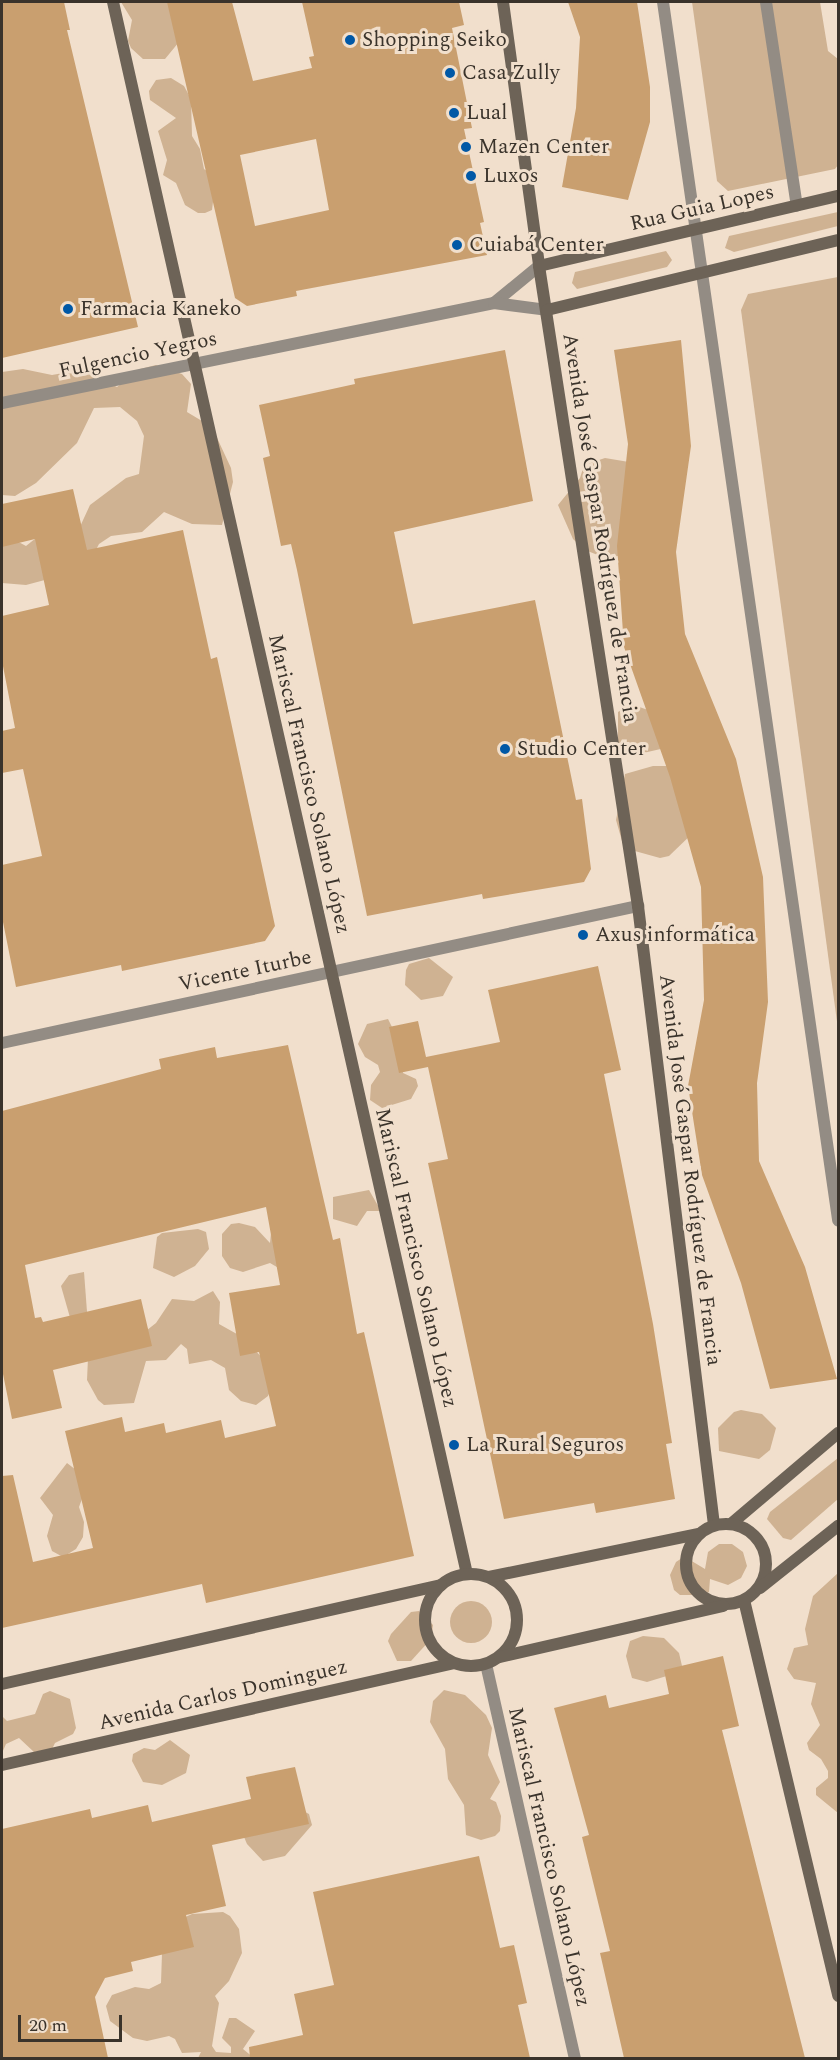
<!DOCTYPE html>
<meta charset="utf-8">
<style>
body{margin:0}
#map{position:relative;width:840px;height:2060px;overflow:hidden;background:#f1dfcc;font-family:Spectral,serif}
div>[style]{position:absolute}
.green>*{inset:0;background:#cfb292}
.round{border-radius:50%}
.building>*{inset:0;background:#c99f6f}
.street>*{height:12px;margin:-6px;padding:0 6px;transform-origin:6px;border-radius:6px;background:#938c84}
.secondary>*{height:12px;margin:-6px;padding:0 6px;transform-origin:6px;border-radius:6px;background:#6d6357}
.secondary>.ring{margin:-6px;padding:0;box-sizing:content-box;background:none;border:12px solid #6d6357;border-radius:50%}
.dots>*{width:16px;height:16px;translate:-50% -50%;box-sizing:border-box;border:3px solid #f1dfcc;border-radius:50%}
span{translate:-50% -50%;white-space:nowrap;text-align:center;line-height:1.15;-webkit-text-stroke:6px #f1dfcc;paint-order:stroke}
.poi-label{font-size:21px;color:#3a332b}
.left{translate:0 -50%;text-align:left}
.street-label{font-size:21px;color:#3a332b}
.frame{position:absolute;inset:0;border:3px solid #3a332b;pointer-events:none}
.scale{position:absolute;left:18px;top:2015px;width:104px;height:27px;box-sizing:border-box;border:3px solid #3a332b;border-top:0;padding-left:8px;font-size:18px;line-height:21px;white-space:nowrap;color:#3a332b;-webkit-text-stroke:4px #f1dfcc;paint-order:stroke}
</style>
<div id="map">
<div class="green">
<div style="clip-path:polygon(121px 2px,176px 2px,179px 5px,179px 42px,165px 59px,143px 59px,131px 48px,128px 41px,132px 20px)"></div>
<div style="clip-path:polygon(692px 2px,820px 2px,828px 51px,838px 59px,838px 165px,835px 169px,728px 191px,717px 181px)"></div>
<div style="clip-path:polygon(171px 78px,184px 86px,191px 99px,192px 136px,200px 149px,204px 169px,216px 178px,212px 210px,205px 213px,198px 213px,185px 205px,176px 183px,163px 175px,167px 160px,158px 131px,176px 118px,150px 100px,149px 91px,156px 80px)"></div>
<div style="clip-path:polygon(838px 212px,838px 226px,734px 252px,725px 248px,729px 236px)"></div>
<div style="clip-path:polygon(666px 251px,672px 260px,667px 267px,577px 289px,572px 283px,575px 272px)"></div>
<div style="clip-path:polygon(838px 277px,838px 1029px,741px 310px,748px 294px)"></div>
<div style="clip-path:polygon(156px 365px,182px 374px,191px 384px,187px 412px,212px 427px,231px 468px,233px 482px,222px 525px,192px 524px,164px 512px,142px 532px,111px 536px,99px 544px,86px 569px,26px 585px,2px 583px,2px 540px,13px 539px,26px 546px,36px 538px,78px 531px,90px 505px,126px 478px,139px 474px,144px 436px,137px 421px,120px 407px,94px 408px,77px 443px,36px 483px,15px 496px,2px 495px,2px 372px,23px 369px,52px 375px,80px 370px,117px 387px,140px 369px)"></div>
<div style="clip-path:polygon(605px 458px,629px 462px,624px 554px,608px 559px,585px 550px,573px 539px,558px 505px,580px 478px,584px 465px)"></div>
<div style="clip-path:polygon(631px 704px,648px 710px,665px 748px,630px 756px,618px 750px,618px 712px)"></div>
<div style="clip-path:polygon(653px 766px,667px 766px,696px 830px,669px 856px,660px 858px,624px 848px,616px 820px,625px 774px)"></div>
<div style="clip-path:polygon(429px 958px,453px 977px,443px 996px,421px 1000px,405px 985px,406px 970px,409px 964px)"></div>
<div style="clip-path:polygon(388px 1019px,401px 1045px,403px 1073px,416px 1079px,418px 1086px,411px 1099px,382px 1108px,370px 1100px,371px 1085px,380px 1072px,378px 1065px,365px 1057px,358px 1044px,367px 1024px)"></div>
<div style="clip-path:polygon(369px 1190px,381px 1211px,367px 1211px,357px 1226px,333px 1219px,333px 1197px)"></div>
<div style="clip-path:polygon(239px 1223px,255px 1227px,270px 1243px,271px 1233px,282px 1270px,270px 1263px,243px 1272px,230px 1268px,222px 1256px,222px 1234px,231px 1224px)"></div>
<div style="clip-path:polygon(198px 1229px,206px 1232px,209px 1249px,195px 1266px,174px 1277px,153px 1268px,157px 1237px,162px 1233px)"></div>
<div style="clip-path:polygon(84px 1272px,88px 1325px,73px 1328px,61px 1286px,69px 1275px)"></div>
<div style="clip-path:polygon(213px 1291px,220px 1302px,219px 1324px,244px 1338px,264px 1360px,271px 1389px,268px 1396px,256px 1405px,241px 1401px,229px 1390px,225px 1368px,211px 1360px,189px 1364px,187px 1349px,181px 1344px,166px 1360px,146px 1361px,134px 1403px,104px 1405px,98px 1400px,87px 1380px,88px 1358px,137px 1338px,156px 1323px,172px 1299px,194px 1301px)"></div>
<div style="clip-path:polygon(741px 1410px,762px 1414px,776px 1428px,770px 1450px,759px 1459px,719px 1451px,718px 1428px,734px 1412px)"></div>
<div style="clip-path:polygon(838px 1458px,838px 1499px,791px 1540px,783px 1538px,767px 1519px,770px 1512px)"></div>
<div style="clip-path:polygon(67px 1463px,89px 1480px,79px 1507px,84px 1522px,83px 1537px,76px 1549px,63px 1557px,52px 1551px,47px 1536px,53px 1515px,40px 1498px)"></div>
<div style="clip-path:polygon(719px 1544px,732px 1544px,743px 1552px,747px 1566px,741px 1578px,728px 1585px,710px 1579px,709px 1592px,703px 1595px,680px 1595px,674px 1590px,670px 1575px,676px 1562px,682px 1558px,690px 1560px,705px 1569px,708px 1552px)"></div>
<div style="clip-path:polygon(838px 1573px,838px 1813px,816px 1795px,816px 1788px,828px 1778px,828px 1771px,821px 1759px,809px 1750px,807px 1743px,820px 1725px,811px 1704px,816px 1683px,794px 1679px,787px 1669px,794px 1648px,808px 1645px,805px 1629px,813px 1596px)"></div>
<div class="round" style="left:450px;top:1601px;width:42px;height:42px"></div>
<div style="clip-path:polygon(419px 1611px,433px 1625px,431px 1639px,411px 1661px,397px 1661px,388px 1641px,391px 1634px,411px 1612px)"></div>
<div style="clip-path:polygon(643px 1636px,664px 1638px,679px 1653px,682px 1666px,670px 1675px,647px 1682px,632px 1678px,626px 1656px,630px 1641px)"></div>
<div style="clip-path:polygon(444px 1690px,465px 1695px,486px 1715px,492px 1728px,488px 1755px,500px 1782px,490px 1799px,496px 1802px,501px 1816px,500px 1831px,495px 1836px,481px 1840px,466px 1835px,464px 1805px,448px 1779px,445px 1749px,430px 1722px,433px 1701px)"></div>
<div style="clip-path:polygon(50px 1691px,70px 1699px,76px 1728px,73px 1734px,55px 1743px,52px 1749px,34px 1752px,19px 1738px,6px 1744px,2px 1753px,2px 1716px,7px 1721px,35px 1714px,43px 1694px)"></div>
<div style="clip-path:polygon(170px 1740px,190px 1755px,186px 1773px,162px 1785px,143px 1782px,132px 1761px,133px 1754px,144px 1748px,155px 1750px)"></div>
<div style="clip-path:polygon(303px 1811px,309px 1814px,312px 1825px,285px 1856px,263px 1861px,247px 1844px,244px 1837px)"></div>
<div style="clip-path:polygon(223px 1912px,230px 1916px,239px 1929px,242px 1953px,229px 1981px,215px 1996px,219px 2003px,212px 2046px,216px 2052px,231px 2053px,231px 2047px,222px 2038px,229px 2018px,236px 2018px,255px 2031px,243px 2049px,254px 2058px,198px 2058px,201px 2052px,182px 2053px,175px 2039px,169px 2036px,147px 2041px,133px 2038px,110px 2021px,106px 2006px,112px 1995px,135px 1987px,149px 1989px,161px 1983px,162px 1953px,179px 1920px,192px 1914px)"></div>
</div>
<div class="building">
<div style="clip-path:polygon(2px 2px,64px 2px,70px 30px,67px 30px,138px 327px,2px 358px)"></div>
<div style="clip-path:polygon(evenodd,167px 2px,232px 2px,253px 81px,312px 68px,309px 57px,314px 56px,302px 2px,459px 2px,464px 25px,452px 28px,472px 128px,464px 129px,484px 222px,480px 223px,487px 255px,296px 291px,297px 296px,247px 306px,235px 298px,167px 2px,316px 139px,329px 210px,255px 226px,240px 155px,316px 139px)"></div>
<div style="clip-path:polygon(568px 2px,637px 2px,650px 87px,650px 122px,628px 200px,562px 187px,576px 108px,580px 37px)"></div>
<div style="clip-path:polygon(681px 340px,691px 446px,676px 552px,685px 634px,736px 759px,763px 877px,768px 1002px,757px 1083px,759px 1161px,805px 1267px,837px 1379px,770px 1389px,741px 1283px,702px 1175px,688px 1086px,704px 1000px,701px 887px,670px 777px,624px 647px,617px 546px,628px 444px,614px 350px)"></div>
<div style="clip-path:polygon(505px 350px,533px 501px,394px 532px,413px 624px,535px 600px,576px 800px,582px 799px,591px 869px,584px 882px,483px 899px,482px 894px,367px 916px,297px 570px,291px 544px,281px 546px,263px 458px,270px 456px,259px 405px,355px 384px,354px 379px)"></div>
<div style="clip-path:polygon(73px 489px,87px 550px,183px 530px,211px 659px,217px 657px,275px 926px,265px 941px,122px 971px,121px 965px,16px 987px,2px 917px,2px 865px,42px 856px,23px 769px,2px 773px,2px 731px,15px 728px,2px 661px,2px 616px,49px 605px,35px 539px,2px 547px,2px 504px)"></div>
<div style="clip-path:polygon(598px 966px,621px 1070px,604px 1074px,653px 1324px,672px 1443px,666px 1444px,675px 1499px,596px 1513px,594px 1503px,504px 1519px,428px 1163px,448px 1159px,428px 1067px,399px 1073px,389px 1027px,418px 1021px,426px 1057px,500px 1042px,488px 990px)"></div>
<div style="clip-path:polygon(288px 1045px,333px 1240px,340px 1238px,357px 1334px,364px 1332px,414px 1556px,206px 1603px,202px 1584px,2px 1628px,2px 1476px,13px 1475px,33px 1562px,93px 1548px,65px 1431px,122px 1417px,125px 1432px,164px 1423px,166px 1433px,221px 1420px,225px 1438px,276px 1426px,259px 1352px,240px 1356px,229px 1293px,280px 1285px,266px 1207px,25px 1265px,35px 1318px,41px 1317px,43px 1322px,141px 1299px,152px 1346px,53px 1370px,62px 1408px,12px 1419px,2px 1369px,2px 1111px,161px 1069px,159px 1059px,215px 1047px,217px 1058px)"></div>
<div style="clip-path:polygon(723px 1656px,739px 1726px,722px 1730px,805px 2058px,624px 2058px,600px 1953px,610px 1951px,582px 1837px,589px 1835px,554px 1708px,606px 1695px,609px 1708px,669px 1694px,664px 1670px)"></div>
<div style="clip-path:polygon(295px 1767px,309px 1824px,212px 1845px,226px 1906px,186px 1915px,194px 1947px,131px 1962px,133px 1971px,105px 1978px,95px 1997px,108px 2058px,2px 2058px,2px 1829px,90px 1809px,92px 1818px,148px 1805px,152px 1822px,251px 1799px,246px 1777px)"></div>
<div style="clip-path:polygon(479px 1856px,500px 1948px,514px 1945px,527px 2003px,518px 2005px,530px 2058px,250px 2058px,249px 2047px,303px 2035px,294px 1994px,334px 1985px,313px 1892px)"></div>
</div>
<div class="street">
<div style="left:663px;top:2px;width:1231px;rotate:81.82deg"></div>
<div style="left:766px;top:2px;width:206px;rotate:81.4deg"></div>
<div style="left:494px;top:303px;width:58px;rotate:-39.4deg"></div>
<div style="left:2px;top:403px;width:502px;rotate:-11.49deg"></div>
<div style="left:494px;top:303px;width:53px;rotate:7.5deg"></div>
<div style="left:2px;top:1043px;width:651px;rotate:-12.16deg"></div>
<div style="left:486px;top:1664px;width:404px;rotate:77.3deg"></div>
</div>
<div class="secondary">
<div style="left:113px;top:2px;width:1611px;rotate:77.31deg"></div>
<div style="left:503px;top:2px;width:266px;rotate:82.2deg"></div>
<div style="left:539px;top:266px;width:648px;rotate:81.21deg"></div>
<div style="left:638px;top:906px;width:624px;rotate:83deg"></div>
<div style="left:539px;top:266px;width:307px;rotate:-13.2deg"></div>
<div style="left:547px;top:310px;width:299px;rotate:-13.5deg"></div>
<div style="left:732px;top:1523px;width:139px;rotate:-40.3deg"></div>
<div class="ring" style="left:686px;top:1524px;width:68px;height:68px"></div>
<div class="ring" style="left:425px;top:1574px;width:80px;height:80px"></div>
<div style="left:489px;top:1577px;width:214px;rotate:-11.6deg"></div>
<div style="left:760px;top:1588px;width:100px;rotate:-38.5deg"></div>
<div style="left:744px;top:1600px;width:407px;rotate:76.6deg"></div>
<div style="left:500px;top:1657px;width:229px;rotate:-12.9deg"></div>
<div style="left:2px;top:1684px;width:450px;rotate:-12.7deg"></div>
<div style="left:2px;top:1765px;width:463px;rotate:-12.7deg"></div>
</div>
<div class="dots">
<div style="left:350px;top:40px;background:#0058a6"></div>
<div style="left:450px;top:73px;background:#0058a6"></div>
<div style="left:454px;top:113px;background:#0058a6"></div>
<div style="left:466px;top:147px;background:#0058a6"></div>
<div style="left:471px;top:176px;background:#0058a6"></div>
<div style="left:457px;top:245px;background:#0058a6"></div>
<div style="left:68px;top:309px;background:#0058a6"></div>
<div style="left:505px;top:749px;background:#0058a6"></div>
<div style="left:583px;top:935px;background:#0058a6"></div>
<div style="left:454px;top:1445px;background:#0058a6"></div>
</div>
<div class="poi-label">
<span class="left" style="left:362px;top:40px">Shopping Seiko</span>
<span class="left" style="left:462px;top:73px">Casa Zully</span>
<span class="left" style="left:466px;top:113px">Lual</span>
<span class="left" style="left:478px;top:147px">Mazen Center</span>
<span class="left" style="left:483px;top:176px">Luxos</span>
<span class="left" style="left:469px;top:245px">Cuiabá Center</span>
<span class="left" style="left:80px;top:309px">Farmacia Kaneko</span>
<span class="left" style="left:517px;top:749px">Studio Center</span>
<span class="left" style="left:595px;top:935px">Axus informática</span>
<span class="left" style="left:466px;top:1445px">La Rural Seguros</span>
</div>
<div class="street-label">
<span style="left:702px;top:208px;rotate:-13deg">Rua Guia Lopes</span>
<span style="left:138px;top:355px;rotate:-12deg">Fulgencio Yegros</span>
<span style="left:600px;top:528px;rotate:81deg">Avenida José Gaspar Rodríguez de Francia</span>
<span style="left:309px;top:784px;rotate:77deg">Mariscal Francisco Solano López</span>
<span style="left:245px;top:971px;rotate:-12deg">Vicente Iturbe</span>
<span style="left:690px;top:1170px;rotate:83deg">Avenida José Gaspar Rodríguez de Francia</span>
<span style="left:416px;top:1258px;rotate:77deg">Mariscal Francisco Solano López</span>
<span style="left:223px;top:1695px;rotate:-13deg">Avenida Carlos Dominguez</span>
<span style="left:549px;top:1857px;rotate:77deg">Mariscal Francisco Solano López</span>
</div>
<div class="frame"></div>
<div class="scale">20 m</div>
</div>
